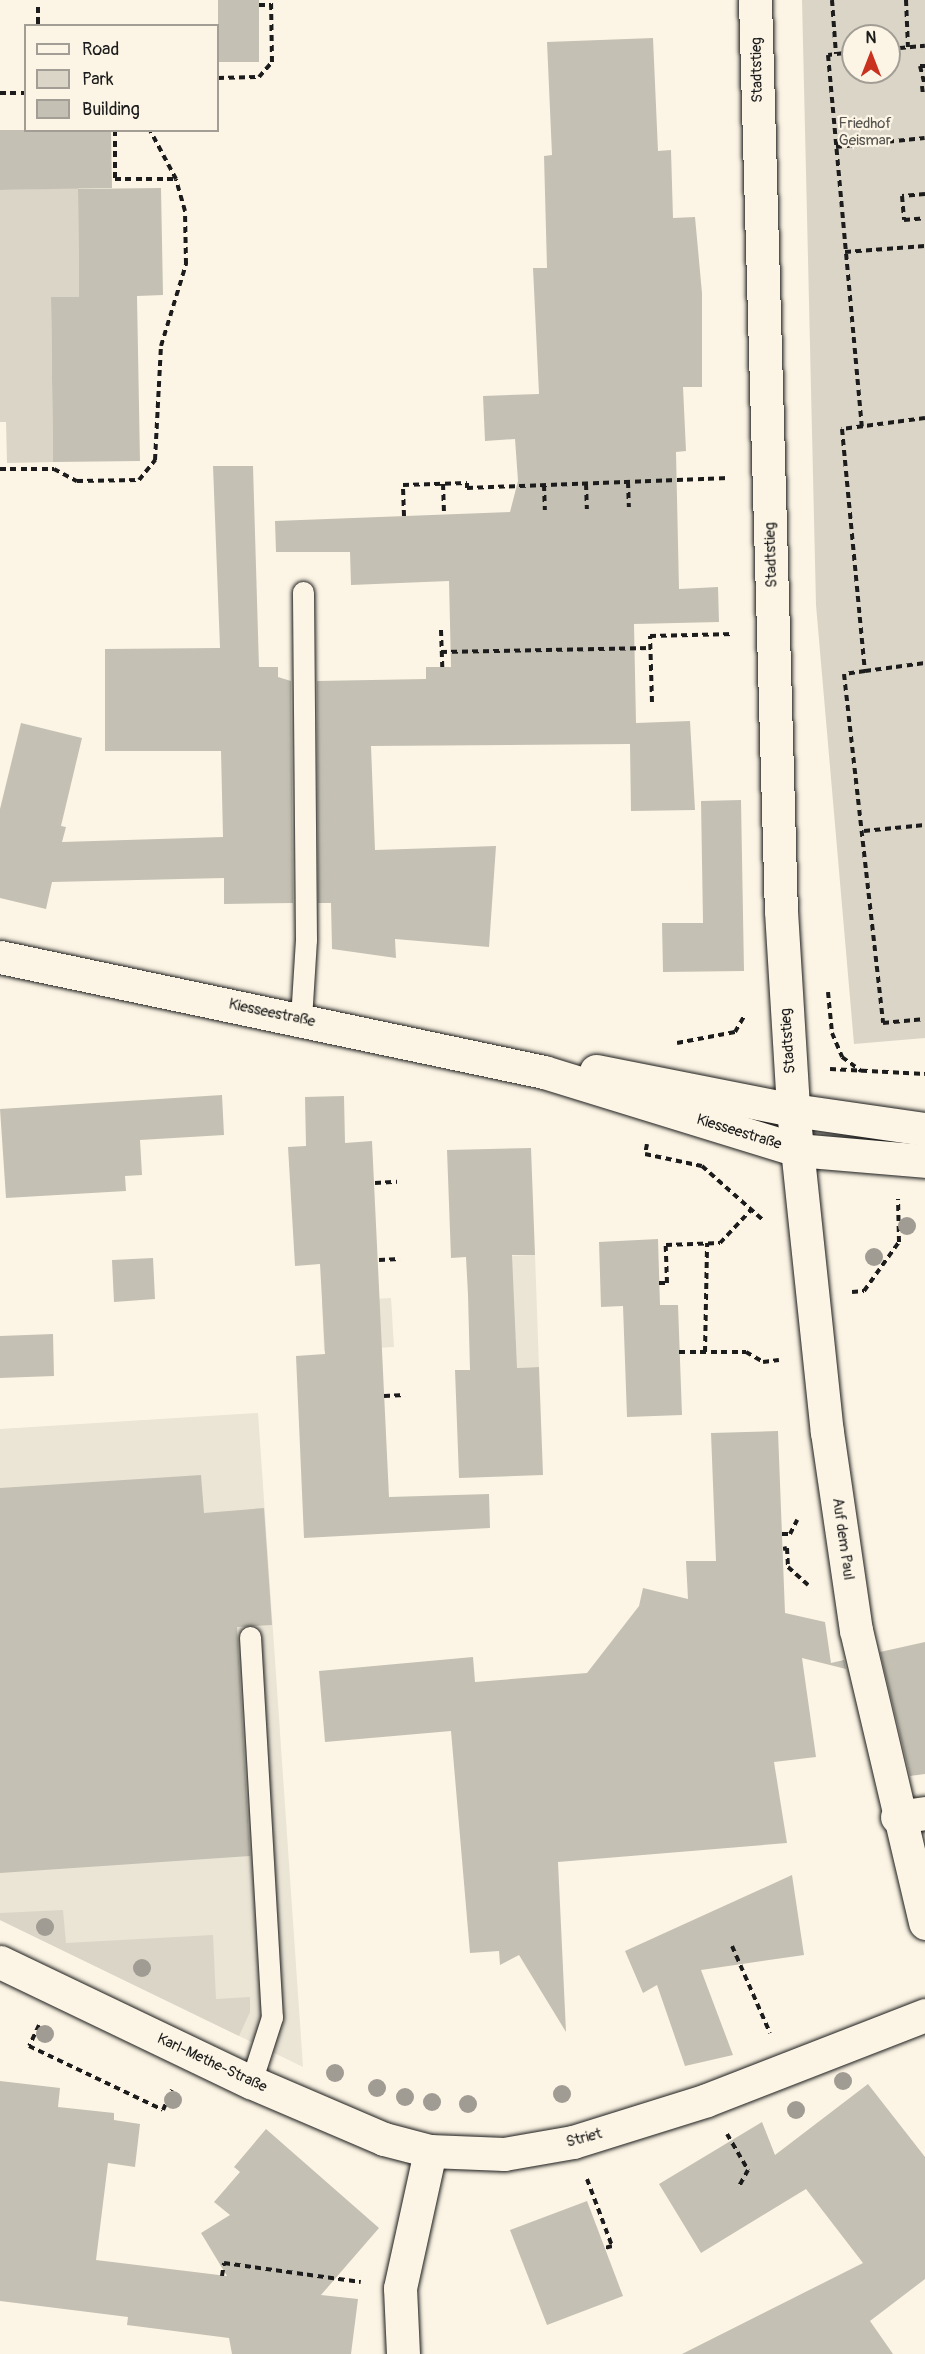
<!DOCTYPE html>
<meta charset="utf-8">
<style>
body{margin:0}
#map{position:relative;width:925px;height:2354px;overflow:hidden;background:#fcf5e5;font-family:Pangolin,sans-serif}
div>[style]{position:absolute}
.built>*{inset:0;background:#ebe5d6}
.green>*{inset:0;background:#dbd5c8}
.building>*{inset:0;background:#c4c0b3}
.path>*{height:4px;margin-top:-2px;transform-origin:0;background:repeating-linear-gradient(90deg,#1c1c1c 0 6px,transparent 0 10.5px)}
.roads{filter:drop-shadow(0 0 2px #1c1c1c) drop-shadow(0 0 2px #1c1c1c)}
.lane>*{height:21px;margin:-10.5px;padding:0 10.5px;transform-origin:10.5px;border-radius:10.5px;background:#fcf5e5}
.street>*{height:33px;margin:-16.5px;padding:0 16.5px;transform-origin:16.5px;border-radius:16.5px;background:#fcf5e5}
.secondary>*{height:33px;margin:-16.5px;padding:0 16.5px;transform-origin:16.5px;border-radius:16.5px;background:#fcf5e5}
.trees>*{width:18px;height:18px;margin:-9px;border-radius:50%;background:#a09c93}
span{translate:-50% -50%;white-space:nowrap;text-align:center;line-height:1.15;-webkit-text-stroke:4.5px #fcf5e5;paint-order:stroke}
.street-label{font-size:15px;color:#1c1c1c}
.park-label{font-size:15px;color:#555450}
.legend{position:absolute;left:24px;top:24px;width:195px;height:108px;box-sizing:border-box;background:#fcf5e5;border:2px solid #a29e95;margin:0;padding:8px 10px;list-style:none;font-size:18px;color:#1c1c1c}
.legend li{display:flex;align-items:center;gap:12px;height:30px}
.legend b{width:30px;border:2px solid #a29e95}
.north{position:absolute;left:841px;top:24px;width:60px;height:60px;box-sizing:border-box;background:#fcf5e5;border:2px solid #a29e95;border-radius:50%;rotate:0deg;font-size:16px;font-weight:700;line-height:24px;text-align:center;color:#1c1c1c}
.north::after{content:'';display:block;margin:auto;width:21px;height:27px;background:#c8321e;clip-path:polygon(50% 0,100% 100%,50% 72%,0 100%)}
</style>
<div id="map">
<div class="built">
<div style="clip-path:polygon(535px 1255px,539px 1367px,516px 1368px,467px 1257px)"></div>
<div style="clip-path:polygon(391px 1298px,394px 1347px,324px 1351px,322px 1302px)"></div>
<div style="clip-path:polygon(258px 1413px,303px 2067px,0 1920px,0 1429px)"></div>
</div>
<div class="green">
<div style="clip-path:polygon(evenodd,802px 0,925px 0,925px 1038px,854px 1044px,816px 605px,802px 0,853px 36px,889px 36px,889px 72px,853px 72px,853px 36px)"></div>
<div style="clip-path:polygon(78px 188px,79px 297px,51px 297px,53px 462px,7px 463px,6px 422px,0 422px,0 190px)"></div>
<div style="clip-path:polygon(63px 1910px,66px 1943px,213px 1935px,216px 1999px,250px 1997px,250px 2012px,239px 2036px,0 1920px,0 1913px)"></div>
</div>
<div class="building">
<div style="clip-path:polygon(218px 0,259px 0,259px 62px,218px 62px)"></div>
<div style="clip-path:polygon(653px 38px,658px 151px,671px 150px,673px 218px,695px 217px,702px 293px,702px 387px,683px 387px,686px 451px,676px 452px,679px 589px,718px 587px,719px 622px,634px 624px,636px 723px,690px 721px,695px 810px,631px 811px,630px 744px,371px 746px,375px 850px,496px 846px,489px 947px,395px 939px,396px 958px,332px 949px,331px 903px,318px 903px,317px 681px,426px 679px,426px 667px,451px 667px,449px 581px,351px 585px,350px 552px,276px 552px,275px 521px,510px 512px,518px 481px,515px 439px,485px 441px,483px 396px,539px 394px,533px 268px,547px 268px,544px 156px,552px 155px,547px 42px)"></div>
<div style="clip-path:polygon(0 130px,111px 130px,112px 188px,0 190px)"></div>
<div style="clip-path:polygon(161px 188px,163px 295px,137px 296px,140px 461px,53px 462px,51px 297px,79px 297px,78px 189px)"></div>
<div style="clip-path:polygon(213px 466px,253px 466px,259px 667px,278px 667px,278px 677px,291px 681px,293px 903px,224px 904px,224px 878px,52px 882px,46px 909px,0 898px,0 809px,21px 723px,82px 738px,61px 826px,66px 827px,62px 842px,223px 837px,221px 751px,105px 751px,105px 649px,220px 648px)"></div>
<div style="clip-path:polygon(741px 800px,744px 971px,663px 972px,662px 923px,703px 923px,701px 801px)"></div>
<div style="clip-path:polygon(222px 1095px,224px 1135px,140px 1140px,142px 1175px,125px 1176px,126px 1191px,6px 1198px,0 1109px)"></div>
<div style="clip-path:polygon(344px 1096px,345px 1143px,372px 1141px,389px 1497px,489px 1494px,490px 1528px,304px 1538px,296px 1356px,325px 1354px,320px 1264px,295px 1266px,288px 1147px,306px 1146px,305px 1097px)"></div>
<div style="clip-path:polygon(531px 1148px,535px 1255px,512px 1255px,517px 1368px,539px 1367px,543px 1475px,459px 1478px,455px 1370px,470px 1370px,468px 1295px,466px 1257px,451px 1258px,447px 1150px)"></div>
<div style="clip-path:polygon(658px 1239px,660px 1305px,678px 1305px,682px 1415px,627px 1417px,623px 1306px,601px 1307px,599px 1242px)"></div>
<div style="clip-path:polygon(153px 1258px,155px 1299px,114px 1302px,112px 1260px)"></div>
<div style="clip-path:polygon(53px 1334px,54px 1376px,0 1378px,0 1336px)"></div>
<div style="clip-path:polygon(778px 1431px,785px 1613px,825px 1622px,831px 1663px,844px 1660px,846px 1669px,802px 1658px,816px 1757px,774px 1762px,787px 1843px,558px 1862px,566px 2032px,519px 1955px,500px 1965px,499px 1951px,470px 1953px,451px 1731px,325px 1742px,319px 1671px,473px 1657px,475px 1682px,587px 1673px,639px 1606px,643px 1588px,688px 1599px,686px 1561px,716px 1561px,711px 1433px)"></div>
<div style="clip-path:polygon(201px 1475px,204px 1513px,264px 1508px,272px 1625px,237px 1627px,250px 1856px,0 1873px,0 1488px)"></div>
<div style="clip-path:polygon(925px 1642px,925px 1774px,910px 1776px,880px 1652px)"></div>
<div style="clip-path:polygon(792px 1875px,804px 1955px,701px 1970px,733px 2055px,685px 2066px,657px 1985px,643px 1993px,625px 1951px)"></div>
<div style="clip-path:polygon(0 2081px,60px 2088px,58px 2107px,114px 2113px,114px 2120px,140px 2124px,135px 2167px,108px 2163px,96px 2260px,227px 2276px,201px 2233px,230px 2215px,214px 2202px,240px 2172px,234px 2167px,266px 2129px,379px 2228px,321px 2295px,358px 2299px,351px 2354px,232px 2354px,229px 2338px,127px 2325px,128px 2317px,0 2301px)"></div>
<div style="clip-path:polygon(868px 2084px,925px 2157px,925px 2279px,870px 2321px,893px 2354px,682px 2354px,863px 2263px,806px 2189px,701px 2253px,659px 2184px,762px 2122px,775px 2155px)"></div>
<div style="clip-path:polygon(587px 2201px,623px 2296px,547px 2325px,510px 2230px)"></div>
</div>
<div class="path">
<div style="left:832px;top:0;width:54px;rotate:85.8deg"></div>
<div style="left:906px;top:0;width:47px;rotate:87.6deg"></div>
<div style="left:259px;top:5px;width:12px"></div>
<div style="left:38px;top:7px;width:19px;rotate:90deg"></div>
<div style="left:889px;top:49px;width:36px;rotate:-5deg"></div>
<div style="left:853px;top:52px;width:25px;rotate:173deg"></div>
<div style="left:828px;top:55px;width:373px;rotate:84.8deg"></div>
<div style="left:925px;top:66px;width:5px;rotate:180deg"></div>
<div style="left:920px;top:66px;width:21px;rotate:76deg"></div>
<div style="left:218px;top:78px;width:41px;rotate:-1.4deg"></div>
<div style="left:259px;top:77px;width:20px;rotate:-49deg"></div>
<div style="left:272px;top:62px;width:62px;rotate:-90.9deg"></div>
<div style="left:922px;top:86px;width:8px;rotate:83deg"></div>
<div style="left:0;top:93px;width:26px"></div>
<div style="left:115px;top:130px;width:49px;rotate:90deg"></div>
<div style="left:115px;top:179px;width:61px"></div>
<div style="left:836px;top:147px;width:89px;rotate:-5.8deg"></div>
<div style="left:925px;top:194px;width:23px;rotate:175deg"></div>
<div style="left:902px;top:196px;width:24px;rotate:85deg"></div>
<div style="left:904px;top:220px;width:21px;rotate:-5deg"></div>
<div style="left:845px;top:252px;width:80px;rotate:-4.3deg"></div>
<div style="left:925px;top:418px;width:84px;rotate:172.5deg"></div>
<div style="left:842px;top:429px;width:243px;rotate:84.6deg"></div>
<div style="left:865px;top:671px;width:21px;rotate:172deg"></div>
<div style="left:844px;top:674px;width:351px;rotate:83.6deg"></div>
<div style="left:883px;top:1023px;width:42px;rotate:-5.4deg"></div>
<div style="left:0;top:469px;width:54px"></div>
<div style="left:54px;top:469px;width:26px;rotate:28deg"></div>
<div style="left:77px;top:481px;width:62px;rotate:-0.9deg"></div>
<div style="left:139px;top:480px;width:26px;rotate:-51deg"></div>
<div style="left:155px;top:460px;width:114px;rotate:-87deg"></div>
<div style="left:161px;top:346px;width:86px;rotate:-73deg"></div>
<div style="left:186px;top:264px;width:53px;rotate:-91.1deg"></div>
<div style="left:185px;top:211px;width:33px;rotate:-106deg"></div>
<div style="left:176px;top:179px;width:55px;rotate:-118deg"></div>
<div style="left:628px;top:482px;width:25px;rotate:88deg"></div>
<div style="left:443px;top:484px;width:30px;rotate:88deg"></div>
<div style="left:586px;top:484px;width:25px;rotate:88deg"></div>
<div style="left:544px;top:485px;width:25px;rotate:88deg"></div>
<div style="left:404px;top:516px;width:31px;rotate:-92deg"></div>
<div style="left:403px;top:485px;width:64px;rotate:-1.8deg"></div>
<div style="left:467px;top:483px;width:5px;rotate:90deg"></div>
<div style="left:467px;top:488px;width:262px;rotate:-2.2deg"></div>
<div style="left:441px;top:630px;width:37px;rotate:88deg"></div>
<div style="left:441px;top:652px;width:210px;rotate:-1.1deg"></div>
<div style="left:865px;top:671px;width:61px;rotate:-7.6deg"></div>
<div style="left:652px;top:702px;width:66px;rotate:-91.7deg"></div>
<div style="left:650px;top:636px;width:84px;rotate:-1.4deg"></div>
<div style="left:864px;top:831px;width:61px;rotate:-5.6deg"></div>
<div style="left:828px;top:992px;width:41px;rotate:84.4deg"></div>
<div style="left:832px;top:1033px;width:26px;rotate:67deg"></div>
<div style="left:842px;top:1057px;width:24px;rotate:36deg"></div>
<div style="left:677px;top:1043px;width:59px;rotate:-10.7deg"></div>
<div style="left:735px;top:1032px;width:20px;rotate:-60deg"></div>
<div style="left:830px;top:1069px;width:95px;rotate:3deg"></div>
<div style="left:647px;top:1144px;width:10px;rotate:101deg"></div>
<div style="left:645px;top:1154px;width:58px;rotate:11.9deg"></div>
<div style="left:702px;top:1166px;width:81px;rotate:41.5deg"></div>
<div style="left:375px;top:1183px;width:22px;rotate:-3deg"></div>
<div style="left:379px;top:1260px;width:21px;rotate:-3deg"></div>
<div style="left:659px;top:1283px;width:8px"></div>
<div style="left:667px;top:1283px;width:38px;rotate:-92deg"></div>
<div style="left:666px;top:1245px;width:54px;rotate:-2.1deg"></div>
<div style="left:720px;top:1243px;width:45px;rotate:-46.8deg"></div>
<div style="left:852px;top:1292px;width:12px;rotate:-5deg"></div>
<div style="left:864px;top:1291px;width:60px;rotate:-54.5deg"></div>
<div style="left:899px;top:1242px;width:43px;rotate:-91.3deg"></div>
<div style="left:679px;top:1352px;width:67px"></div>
<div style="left:746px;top:1352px;width:20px;rotate:30deg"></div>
<div style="left:763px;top:1362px;width:16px;rotate:-7deg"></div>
<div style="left:705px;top:1352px;width:109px;rotate:-88.9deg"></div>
<div style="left:384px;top:1396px;width:21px;rotate:-3deg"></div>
<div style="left:782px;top:1534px;width:8px"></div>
<div style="left:790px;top:1534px;width:16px;rotate:-63deg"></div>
<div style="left:783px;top:1549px;width:4px;rotate:-14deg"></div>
<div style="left:787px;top:1548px;width:19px;rotate:87deg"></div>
<div style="left:788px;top:1567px;width:27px;rotate:42deg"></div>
<div style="left:732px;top:1946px;width:95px;rotate:66.4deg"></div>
<div style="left:39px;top:2025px;width:23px;rotate:115deg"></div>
<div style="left:29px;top:2046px;width:148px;rotate:25.5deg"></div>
<div style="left:163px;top:2110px;width:22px;rotate:-66deg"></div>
<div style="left:727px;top:2134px;width:42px;rotate:59.7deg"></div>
<div style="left:748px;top:2170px;width:18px;rotate:119deg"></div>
<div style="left:587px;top:2179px;width:72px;rotate:69.5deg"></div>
<div style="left:612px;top:2246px;width:7px;rotate:164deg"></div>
<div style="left:222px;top:2276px;width:13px;rotate:-81deg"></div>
<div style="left:224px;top:2263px;width:138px;rotate:7.9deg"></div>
</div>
<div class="roads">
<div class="lane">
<div style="left:301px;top:1019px;width:80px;rotate:-86.4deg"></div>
<div style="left:306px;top:939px;width:347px;rotate:-90.5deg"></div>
<div style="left:250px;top:1637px;width:381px;rotate:86.7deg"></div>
<div style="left:272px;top:2017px;width:68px;rotate:107.9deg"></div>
</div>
<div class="street">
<div style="left:755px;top:0;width:911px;rotate:88.37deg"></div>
<div style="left:781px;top:911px;width:199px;rotate:86.5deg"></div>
<div style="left:793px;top:1110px;width:324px;rotate:84deg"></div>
<div style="left:827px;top:1432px;width:200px;rotate:81.7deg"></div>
<div style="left:856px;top:1630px;width:301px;rotate:76.7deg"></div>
<div style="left:897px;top:1817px;width:28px;rotate:-8deg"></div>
<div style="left:0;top:1962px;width:278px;rotate:25.6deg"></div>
<div style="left:251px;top:2082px;width:145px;rotate:23.2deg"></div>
<div style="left:384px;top:2139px;width:48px;rotate:14.6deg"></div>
<div style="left:403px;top:2354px;width:66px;rotate:-92.6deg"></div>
<div style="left:400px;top:2288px;width:140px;rotate:-77.6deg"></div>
<div style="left:430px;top:2151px;width:74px;rotate:2.3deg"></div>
<div style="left:504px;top:2154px;width:70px;rotate:-9.9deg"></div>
<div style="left:573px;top:2142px;width:140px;rotate:-17.4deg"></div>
<div style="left:707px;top:2100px;width:234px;rotate:-21.3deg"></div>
</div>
<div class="secondary">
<div style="left:0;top:957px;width:556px;rotate:11.94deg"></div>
<div style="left:544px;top:1072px;width:265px;rotate:17.1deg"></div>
<div style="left:797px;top:1150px;width:128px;rotate:4.9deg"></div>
<div style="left:596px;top:1071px;width:201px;rotate:11.2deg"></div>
<div style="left:793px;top:1110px;width:133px;rotate:8.2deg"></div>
</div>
</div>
<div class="trees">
<div style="left:907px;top:1226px"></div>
<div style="left:874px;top:1257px"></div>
<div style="left:45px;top:1927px"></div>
<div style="left:142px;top:1968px"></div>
<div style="left:45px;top:2034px"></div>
<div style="left:335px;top:2073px"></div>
<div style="left:843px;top:2081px"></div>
<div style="left:377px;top:2088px"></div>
<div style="left:562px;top:2094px"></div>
<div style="left:405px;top:2097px"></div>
<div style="left:173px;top:2100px"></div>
<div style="left:432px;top:2102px"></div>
<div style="left:468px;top:2104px"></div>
<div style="left:796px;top:2110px"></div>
</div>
<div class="street-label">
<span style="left:757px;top:70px;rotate:-91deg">Stadtstieg</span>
<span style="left:771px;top:555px;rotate:-92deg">Stadtstieg</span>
<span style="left:272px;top:1013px;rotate:12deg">Kiesseestraße</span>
<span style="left:788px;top:1041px;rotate:-94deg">Stadtstieg</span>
<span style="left:739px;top:1132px;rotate:17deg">Kiesseestraße</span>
<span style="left:843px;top:1539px;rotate:82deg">Auf dem Paul</span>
<span style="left:212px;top:2063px;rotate:25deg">Karl-Methe-Straße</span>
<span style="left:584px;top:2138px;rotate:-15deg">Striet</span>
</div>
<div class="park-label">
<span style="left:865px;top:132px">Friedhof<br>Geismar</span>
</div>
<ul class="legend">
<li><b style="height:8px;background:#fcf5e5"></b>Road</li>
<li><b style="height:16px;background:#dbd5c8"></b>Park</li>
<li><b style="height:16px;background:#c4c0b3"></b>Building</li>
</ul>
<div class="north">N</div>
</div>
